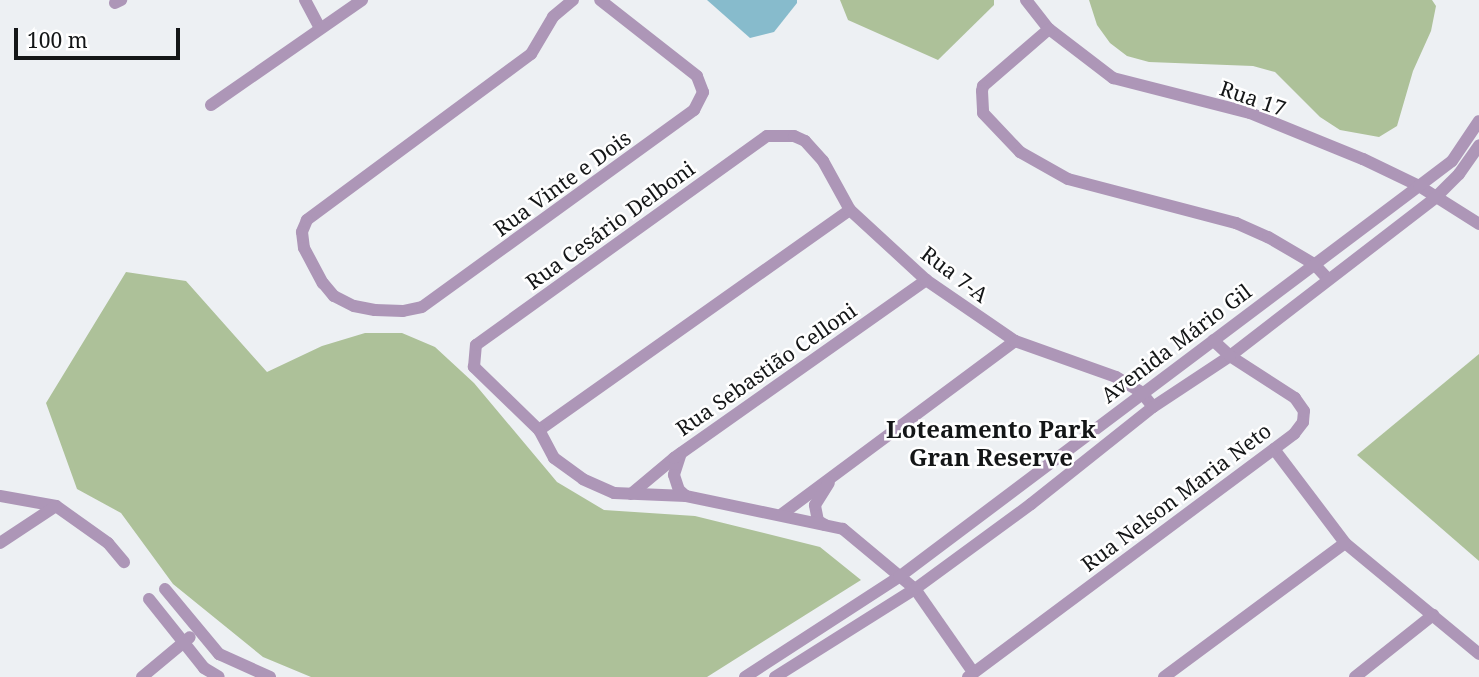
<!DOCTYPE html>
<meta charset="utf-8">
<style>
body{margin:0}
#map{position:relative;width:1479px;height:677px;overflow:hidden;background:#edf0f3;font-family:"Noto Serif",serif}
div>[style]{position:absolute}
.forest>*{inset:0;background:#adc199}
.water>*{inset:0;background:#87bbcc}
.minor>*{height:12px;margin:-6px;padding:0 6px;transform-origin:6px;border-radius:6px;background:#ad96b7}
span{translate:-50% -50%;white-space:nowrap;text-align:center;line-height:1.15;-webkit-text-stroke:5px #fff;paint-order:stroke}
.street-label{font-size:21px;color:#141617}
.quarter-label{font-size:24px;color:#141617;font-weight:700}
.scale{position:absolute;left:14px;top:28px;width:166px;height:32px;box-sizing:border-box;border:4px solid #141617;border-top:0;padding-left:9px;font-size:21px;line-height:24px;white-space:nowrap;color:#141617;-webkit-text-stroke:5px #fff;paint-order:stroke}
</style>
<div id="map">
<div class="forest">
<div style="clip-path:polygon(840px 0,994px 0,994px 5px,938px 60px,848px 20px)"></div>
<div style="clip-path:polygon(1089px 0,1432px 0,1436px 6px,1431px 31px,1413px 71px,1397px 126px,1379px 137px,1340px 130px,1320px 117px,1275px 72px,1253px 66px,1149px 62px,1127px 56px,1110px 43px,1097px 25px)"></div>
<div style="clip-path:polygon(126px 272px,186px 281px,267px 372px,322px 346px,365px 333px,402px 333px,435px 347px,474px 383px,557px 482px,604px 510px,695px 516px,820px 547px,861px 580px,707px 677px,311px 677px,263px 657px,173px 584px,121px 513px,77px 489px,46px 403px)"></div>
<div style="clip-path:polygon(1479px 354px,1479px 561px,1357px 455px)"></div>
</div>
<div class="water">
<div style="clip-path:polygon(707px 0,797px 0,797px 3px,774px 32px,750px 38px)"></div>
</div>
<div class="minor">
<div style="left:305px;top:0;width:32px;rotate:62deg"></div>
<div style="left:573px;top:0;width:26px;rotate:140deg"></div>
<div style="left:553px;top:17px;width:43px;rotate:120.7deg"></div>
<div style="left:531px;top:54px;width:279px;rotate:143.5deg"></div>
<div style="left:307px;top:220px;width:13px;rotate:113deg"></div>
<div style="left:302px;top:232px;width:16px;rotate:83deg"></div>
<div style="left:304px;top:248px;width:40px;rotate:62deg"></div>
<div style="left:323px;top:283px;width:17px;rotate:50deg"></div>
<div style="left:334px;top:296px;width:22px;rotate:27deg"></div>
<div style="left:354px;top:306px;width:21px;rotate:11deg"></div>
<div style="left:375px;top:310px;width:28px;rotate:2deg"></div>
<div style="left:403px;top:311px;width:19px;rotate:-12deg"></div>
<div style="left:422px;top:307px;width:336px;rotate:-35.9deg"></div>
<div style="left:694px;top:110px;width:20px;rotate:-63deg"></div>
<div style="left:703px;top:92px;width:17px;rotate:-111deg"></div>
<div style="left:697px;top:76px;width:123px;rotate:-141.9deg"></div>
<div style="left:1026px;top:0;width:37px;rotate:52deg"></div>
<div style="left:1049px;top:29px;width:81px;rotate:37.4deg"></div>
<div style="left:1113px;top:78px;width:141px;rotate:14.3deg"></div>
<div style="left:1250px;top:113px;width:122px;rotate:22.2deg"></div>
<div style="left:1363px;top:159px;width:62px;rotate:25.7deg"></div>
<div style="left:1419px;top:186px;width:71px;rotate:32.3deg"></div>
<div style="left:115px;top:3px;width:7px;rotate:-27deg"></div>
<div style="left:1049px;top:29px;width:87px;rotate:139.2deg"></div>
<div style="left:983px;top:86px;width:5px;rotate:101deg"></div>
<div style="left:982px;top:91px;width:22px;rotate:87deg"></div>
<div style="left:983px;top:113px;width:54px;rotate:46.5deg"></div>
<div style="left:1020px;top:152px;width:55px;rotate:29.4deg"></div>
<div style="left:1068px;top:179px;width:174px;rotate:14.7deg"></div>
<div style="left:1236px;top:223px;width:35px;rotate:24deg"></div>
<div style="left:1268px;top:237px;width:53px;rotate:30.4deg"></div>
<div style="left:1314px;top:264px;width:19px;rotate:47deg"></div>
<div style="left:211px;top:105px;width:184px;rotate:-34.8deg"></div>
<div style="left:539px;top:430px;width:381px;rotate:-35.3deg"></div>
<div style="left:1274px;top:449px;width:118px;rotate:52.9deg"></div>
<div style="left:1345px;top:543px;width:174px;rotate:39.6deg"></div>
<div style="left:681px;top:453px;width:23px;rotate:108deg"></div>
<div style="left:674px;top:475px;width:16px;rotate:72deg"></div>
<div style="left:679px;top:490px;width:9px;rotate:41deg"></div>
<div style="left:631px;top:494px;width:56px;rotate:-39.9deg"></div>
<div style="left:674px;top:458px;width:309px;rotate:-35.2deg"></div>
<div style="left:0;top:496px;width:57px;rotate:10.1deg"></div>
<div style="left:56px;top:506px;width:64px;rotate:35.4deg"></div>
<div style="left:108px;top:543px;width:25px;rotate:50deg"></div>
<div style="left:782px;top:514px;width:290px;rotate:-36.6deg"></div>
<div style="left:825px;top:525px;width:8px;rotate:-150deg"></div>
<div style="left:818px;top:521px;width:16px;rotate:-101deg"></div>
<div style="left:815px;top:505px;width:26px;rotate:-58deg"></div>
<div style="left:0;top:543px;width:67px;rotate:-33.5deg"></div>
<div style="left:165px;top:589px;width:85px;rotate:50.3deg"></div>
<div style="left:219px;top:654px;width:56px;rotate:24.3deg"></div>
<div style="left:149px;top:599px;width:88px;rotate:51.4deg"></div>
<div style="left:204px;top:668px;width:17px;rotate:31deg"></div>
<div style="left:973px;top:672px;width:101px;rotate:-124.9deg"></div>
<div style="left:915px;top:589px;width:94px;rotate:-140.2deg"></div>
<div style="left:843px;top:529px;width:160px;rotate:-168.1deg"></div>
<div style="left:686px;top:496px;width:72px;rotate:-177.6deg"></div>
<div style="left:614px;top:493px;width:34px;rotate:-156deg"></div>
<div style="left:583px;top:479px;width:36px;rotate:-144deg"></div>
<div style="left:554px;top:458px;width:32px;rotate:-118deg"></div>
<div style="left:539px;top:430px;width:91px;rotate:-135.9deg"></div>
<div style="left:474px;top:367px;width:22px;rotate:-85deg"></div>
<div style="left:476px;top:345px;width:358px;rotate:-35.7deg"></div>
<div style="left:767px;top:136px;width:27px"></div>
<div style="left:794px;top:136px;width:12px;rotate:24deg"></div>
<div style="left:805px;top:141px;width:27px;rotate:48deg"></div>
<div style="left:823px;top:161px;width:56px;rotate:61.1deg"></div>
<div style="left:850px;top:210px;width:103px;rotate:42.6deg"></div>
<div style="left:926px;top:280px;width:108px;rotate:34.4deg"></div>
<div style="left:1015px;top:341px;width:107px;rotate:19.6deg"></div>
<div style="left:1116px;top:377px;width:29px;rotate:31deg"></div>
<div style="left:1141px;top:392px;width:19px;rotate:51deg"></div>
<div style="left:142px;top:677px;width:62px;rotate:-39.8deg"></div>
<div style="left:745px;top:677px;width:184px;rotate:-33deg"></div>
<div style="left:899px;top:577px;width:651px;rotate:-36.94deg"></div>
<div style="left:1419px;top:186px;width:41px;rotate:-37.1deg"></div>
<div style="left:1452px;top:161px;width:48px;rotate:-56deg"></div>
<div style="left:775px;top:677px;width:165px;rotate:-32.2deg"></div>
<div style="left:915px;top:589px;width:144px;rotate:-36.2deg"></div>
<div style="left:1031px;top:504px;width:156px;rotate:-38.5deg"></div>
<div style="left:1153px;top:407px;width:92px;rotate:-33.5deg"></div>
<div style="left:1230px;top:356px;width:259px;rotate:-37.6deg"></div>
<div style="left:1435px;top:198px;width:34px;rotate:-45deg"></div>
<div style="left:1459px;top:174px;width:35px;rotate:-55deg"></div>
<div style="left:968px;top:677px;width:407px;rotate:-36.7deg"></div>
<div style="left:1294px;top:434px;width:15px;rotate:-53deg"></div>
<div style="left:1303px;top:422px;width:11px;rotate:-85deg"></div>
<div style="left:1304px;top:411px;width:16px;rotate:-125deg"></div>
<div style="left:1295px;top:398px;width:77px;rotate:-147.1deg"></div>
<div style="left:1230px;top:356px;width:23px;rotate:-137deg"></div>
<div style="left:1164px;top:677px;width:225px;rotate:-36.5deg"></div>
<div style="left:1355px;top:677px;width:100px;rotate:-38.5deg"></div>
</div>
<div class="street-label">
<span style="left:1253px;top:98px;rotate:19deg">Rua 17</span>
<span style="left:562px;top:183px;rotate:-36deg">Rua Vinte e Dois</span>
<span style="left:610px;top:225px;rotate:-36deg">Rua Cesário Delboni</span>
<span style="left:955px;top:274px;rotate:37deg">Rua 7-A</span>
<span style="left:1176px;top:343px;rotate:-37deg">Avenida Mário Gil</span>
<span style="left:766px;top:369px;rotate:-35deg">Rua Sebastião Celloni</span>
<span style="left:1176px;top:497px;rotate:-37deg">Rua Nelson Maria Neto</span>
</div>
<div class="quarter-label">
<span style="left:991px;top:443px">Loteamento Park<br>Gran Reserve</span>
</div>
<div class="scale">100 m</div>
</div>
